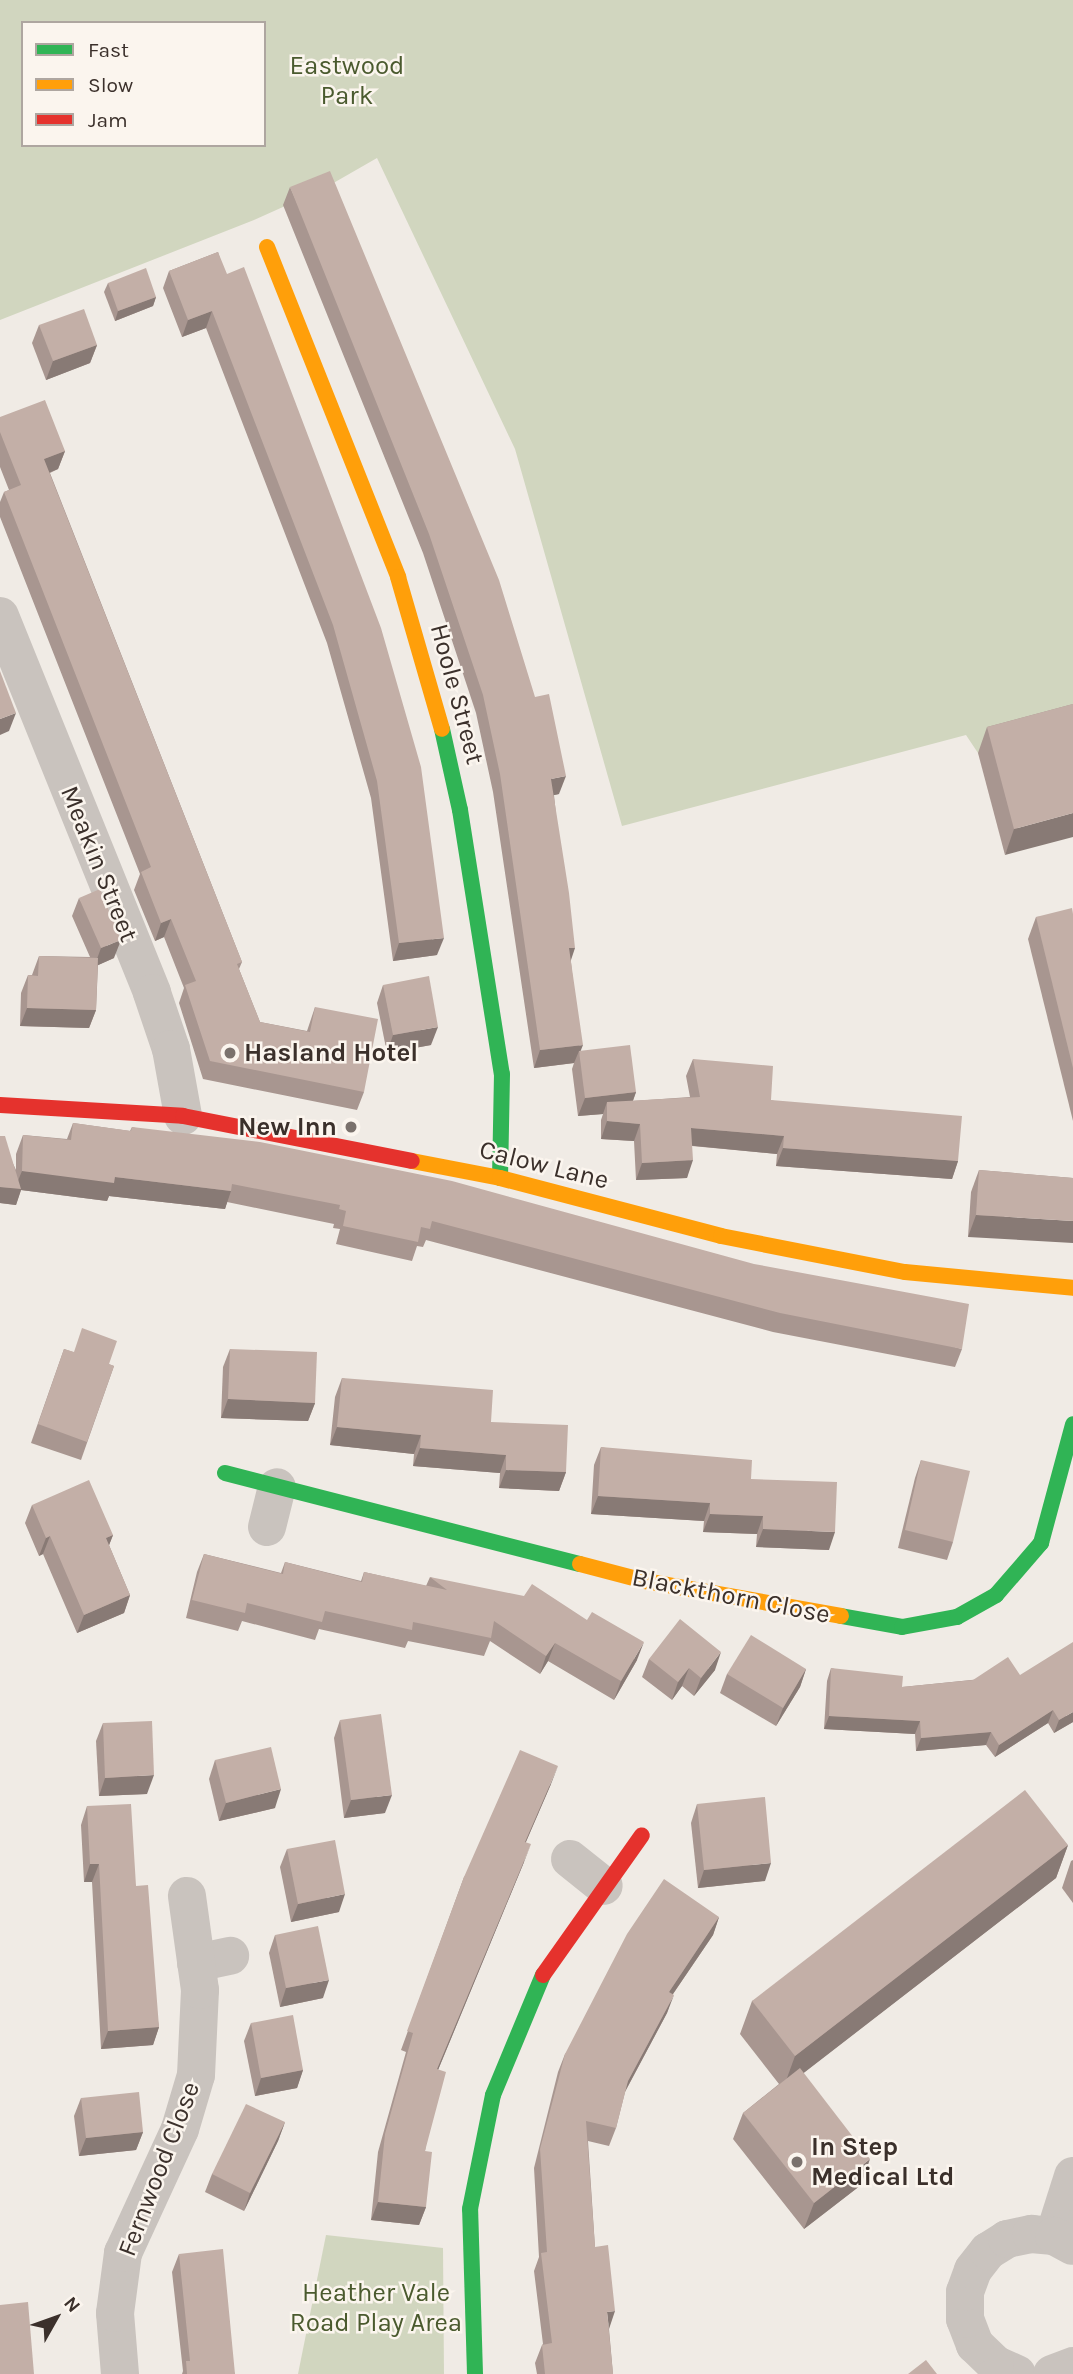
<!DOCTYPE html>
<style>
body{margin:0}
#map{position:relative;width:1073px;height:2374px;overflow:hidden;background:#f0ebe5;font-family:Karla,sans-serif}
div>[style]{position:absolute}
.green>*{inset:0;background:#d1d6bf}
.street>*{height:38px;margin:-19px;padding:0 19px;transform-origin:19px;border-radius:19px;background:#c9c3be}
.fast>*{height:16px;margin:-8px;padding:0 8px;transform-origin:8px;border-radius:8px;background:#30b455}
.slow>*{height:16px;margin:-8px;padding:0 8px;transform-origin:8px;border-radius:8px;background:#ff9f0a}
.jam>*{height:16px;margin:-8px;padding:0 8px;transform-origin:8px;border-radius:8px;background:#e5322d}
.wall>*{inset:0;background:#a89690}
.shaded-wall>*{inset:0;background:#887a75}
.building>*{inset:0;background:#c3afa7}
.dots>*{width:19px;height:19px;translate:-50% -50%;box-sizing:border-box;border:4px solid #fbf5ee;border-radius:50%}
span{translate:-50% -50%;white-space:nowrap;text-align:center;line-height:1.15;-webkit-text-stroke:5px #fbf5ee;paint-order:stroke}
.park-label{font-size:26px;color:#4a5a2e}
.street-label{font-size:26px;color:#3b302b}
.poi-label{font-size:26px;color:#3b302b;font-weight:700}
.left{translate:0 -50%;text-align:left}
.right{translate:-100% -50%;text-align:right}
.legend{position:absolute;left:21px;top:21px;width:245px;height:126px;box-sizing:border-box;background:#fbf5ee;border:2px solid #aea6a0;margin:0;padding:9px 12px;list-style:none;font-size:21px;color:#3b302b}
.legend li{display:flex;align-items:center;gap:14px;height:35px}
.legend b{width:35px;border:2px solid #aea6a0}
.north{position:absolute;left:21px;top:2283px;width:70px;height:70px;-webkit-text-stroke:5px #fbf5ee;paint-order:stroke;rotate:50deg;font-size:19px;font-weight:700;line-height:28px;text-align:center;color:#3b302b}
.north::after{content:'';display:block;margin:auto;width:24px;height:32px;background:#3b302b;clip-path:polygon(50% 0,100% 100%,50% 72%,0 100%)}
</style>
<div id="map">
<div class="green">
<div style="clip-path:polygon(evenodd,0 0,1073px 0,1073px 728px,978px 753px,966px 735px,622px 826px,515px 449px,377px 158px,323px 189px,254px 220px,0 320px,0 0,23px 23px,264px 23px,264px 145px,23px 145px,23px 23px)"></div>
<div style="clip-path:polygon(326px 2235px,443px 2248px,444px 2374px,298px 2374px)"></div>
</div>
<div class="street">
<div style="left:0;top:616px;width:406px;rotate:68deg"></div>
<div style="left:152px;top:993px;width:59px;rotate:71.3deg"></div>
<div style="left:171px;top:1049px;width:68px;rotate:79.8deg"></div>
<div style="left:267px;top:1527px;width:41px;rotate:-76deg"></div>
<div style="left:570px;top:1859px;width:43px;rotate:38.5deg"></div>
<div style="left:196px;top:1963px;width:35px;rotate:-12deg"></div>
<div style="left:1054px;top:2236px;width:63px;rotate:-72.4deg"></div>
<div style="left:120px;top:2374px;width:61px;rotate:-94.7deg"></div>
<div style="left:115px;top:2313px;width:61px;rotate:-82.4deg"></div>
<div style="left:123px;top:2253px;width:136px;rotate:-65.3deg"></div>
<div style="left:180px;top:2129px;width:56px;rotate:-73.5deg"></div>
<div style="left:196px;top:2075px;width:85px;rotate:-87.3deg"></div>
<div style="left:200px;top:1990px;width:95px;rotate:-97.9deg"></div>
<div style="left:1017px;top:2374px;width:24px;rotate:-156deg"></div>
<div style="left:995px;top:2364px;width:28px;rotate:-136deg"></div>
<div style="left:975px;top:2345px;width:28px;rotate:-111deg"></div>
<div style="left:965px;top:2319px;width:27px;rotate:-90deg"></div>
<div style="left:965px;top:2292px;width:23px;rotate:-70deg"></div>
<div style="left:973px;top:2270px;width:24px;rotate:-52deg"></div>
<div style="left:988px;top:2251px;width:22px;rotate:-32deg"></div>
<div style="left:1007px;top:2239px;width:25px;rotate:-12deg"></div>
<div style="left:1031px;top:2234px;width:23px;rotate:5deg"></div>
<div style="left:1054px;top:2236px;width:21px;rotate:28deg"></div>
<div style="left:1052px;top:2374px;width:22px;rotate:-21deg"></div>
</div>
<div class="fast">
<div style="left:442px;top:729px;width:83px;rotate:77.5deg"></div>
<div style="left:460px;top:810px;width:267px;rotate:81deg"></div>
<div style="left:502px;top:1074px;width:104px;rotate:91.1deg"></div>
<div style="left:225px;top:1473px;width:366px;rotate:14.4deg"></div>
<div style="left:841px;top:1616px;width:62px;rotate:10.2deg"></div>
<div style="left:902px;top:1627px;width:56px;rotate:-10.3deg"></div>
<div style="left:957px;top:1617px;width:45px;rotate:-29.4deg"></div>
<div style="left:996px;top:1595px;width:69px;rotate:-49.1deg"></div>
<div style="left:1041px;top:1543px;width:123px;rotate:-74.9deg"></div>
<div style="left:475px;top:2374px;width:165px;rotate:-91.7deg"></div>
<div style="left:470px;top:2209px;width:116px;rotate:-78.6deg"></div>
<div style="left:493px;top:2095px;width:130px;rotate:-67.4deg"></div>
</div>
<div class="slow">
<div style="left:267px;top:247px;width:355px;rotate:68.3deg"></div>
<div style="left:398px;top:577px;width:158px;rotate:73.9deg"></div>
<div style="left:412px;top:1161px;width:90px;rotate:10.9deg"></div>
<div style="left:500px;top:1178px;width:228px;rotate:14.7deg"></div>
<div style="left:721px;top:1236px;width:187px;rotate:11.1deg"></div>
<div style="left:905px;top:1272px;width:169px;rotate:5.4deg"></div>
<div style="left:580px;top:1564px;width:67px;rotate:14.7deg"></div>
<div style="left:645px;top:1581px;width:199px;rotate:10.1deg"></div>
</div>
<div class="jam">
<div style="left:0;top:1105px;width:183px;rotate:3.4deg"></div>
<div style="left:183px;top:1116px;width:233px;rotate:11.1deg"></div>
<div style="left:543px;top:1975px;width:171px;rotate:-54.7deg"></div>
</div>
<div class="wall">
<div style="clip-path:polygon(290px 187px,559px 794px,554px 795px,580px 1051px,636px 1092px,633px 1101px,690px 1097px,686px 1076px,693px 1059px,771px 1100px,958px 1161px,952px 1179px,776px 1166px,777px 1154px,692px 1146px,687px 1178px,636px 1180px,634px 1141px,601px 1139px,601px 1120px,603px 1114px,578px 1116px,572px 1069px,574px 1063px,534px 1068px,493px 792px,476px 713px,423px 553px,283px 205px)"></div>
<div style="clip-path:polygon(218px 252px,437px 955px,393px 961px,371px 798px,327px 643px,206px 328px,182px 337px,163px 288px,169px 271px)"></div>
<div style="clip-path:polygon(108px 283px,156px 297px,153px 306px,115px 321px,104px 292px)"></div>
<div style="clip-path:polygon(39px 325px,97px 345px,90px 363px,46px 380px,32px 343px)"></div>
<div style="clip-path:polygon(0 417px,65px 451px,58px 469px,50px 473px,242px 962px,239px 969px,260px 1022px,307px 1031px,315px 1007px,364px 1092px,357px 1110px,203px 1079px,179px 1003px,184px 988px,164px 937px,155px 941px,134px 890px,140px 874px,0 517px,0 502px,4px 492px,9px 490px,0 467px)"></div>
<div style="clip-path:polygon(1073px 704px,1005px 855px,978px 753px,987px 727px)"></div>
<div style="clip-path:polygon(79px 898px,114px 958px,98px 965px,96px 1010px,89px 1028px,20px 1026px,21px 993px,28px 975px,32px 975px,39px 956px,90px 957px,72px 916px)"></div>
<div style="clip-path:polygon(1073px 914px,1073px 1121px,1028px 939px,1036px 917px)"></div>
<div style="clip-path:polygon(383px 985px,431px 1045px,387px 1053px,377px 1003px)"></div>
<div style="clip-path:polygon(73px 1123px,130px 1131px,132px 1127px,962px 1349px,955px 1367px,773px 1332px,426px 1240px,423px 1247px,417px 1246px,412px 1261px,336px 1244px,340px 1229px,333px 1228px,334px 1224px,227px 1202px,225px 1209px,109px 1196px,107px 1201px,21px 1190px,16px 1205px,0 1203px,0 1136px,16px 1170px,16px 1154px,23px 1135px,67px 1139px)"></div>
<div style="clip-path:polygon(979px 1170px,1073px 1178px,968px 1237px,971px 1192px)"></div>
<div style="clip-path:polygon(64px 1349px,114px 1366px,81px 1460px,31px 1443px)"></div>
<div style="clip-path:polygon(230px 1349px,315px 1403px,308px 1421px,221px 1418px,223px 1367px)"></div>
<div style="clip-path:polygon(342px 1378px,491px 1422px,566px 1472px,559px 1491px,499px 1488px,500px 1473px,413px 1466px,414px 1454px,330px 1445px,335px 1397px)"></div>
<div style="clip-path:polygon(601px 1447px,751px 1479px,829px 1550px,756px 1547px,757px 1534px,703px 1532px,704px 1521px,591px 1514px,594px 1465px)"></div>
<div style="clip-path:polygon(921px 1460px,953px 1542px,947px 1560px,898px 1548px,915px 1478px)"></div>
<div style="clip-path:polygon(32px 1505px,113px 1535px,109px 1545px,130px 1595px,124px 1613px,77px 1633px,43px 1554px,39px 1556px,25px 1523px)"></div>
<div style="clip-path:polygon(204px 1554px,281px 1573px,285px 1562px,361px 1581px,364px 1572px,426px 1586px,430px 1577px,637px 1660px,614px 1700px,548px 1661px,540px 1674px,490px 1641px,484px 1656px,408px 1641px,405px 1648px,319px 1629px,315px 1640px,242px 1621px,238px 1631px,186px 1618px,197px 1572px)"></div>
<div style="clip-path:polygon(649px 1659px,715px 1670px,694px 1696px,682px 1686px,672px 1700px,642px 1677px)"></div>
<div style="clip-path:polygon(831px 1668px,902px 1687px,1020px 1675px,1073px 1722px,1054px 1733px,1048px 1723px,995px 1757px,986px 1745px,916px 1751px,915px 1734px,824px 1729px,827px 1681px)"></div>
<div style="clip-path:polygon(806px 1669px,800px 1687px,776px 1726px,720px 1693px,727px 1674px)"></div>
<div style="clip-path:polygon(340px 1720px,385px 1813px,344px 1818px,334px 1738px)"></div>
<div style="clip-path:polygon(103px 1723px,147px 1794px,99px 1796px,96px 1741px)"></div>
<div style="clip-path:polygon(215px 1760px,275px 1808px,219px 1821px,209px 1779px)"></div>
<div style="clip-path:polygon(551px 1784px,526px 1842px,524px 1862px,438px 2070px,425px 2151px,426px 2207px,419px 2225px,371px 2220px,378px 2152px,406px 2052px,401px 2050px,464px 1877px)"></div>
<div style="clip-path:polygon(697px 1804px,765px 1881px,698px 1888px,691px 1823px)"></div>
<div style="clip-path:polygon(87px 1806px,136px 1886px,159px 2027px,153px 2045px,101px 2049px,92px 1882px,84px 1882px,81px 1825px)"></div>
<div style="clip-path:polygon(1068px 1845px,1056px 1878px,803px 2073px,861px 2185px,804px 2229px,733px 2139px,743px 2113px,779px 2084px,740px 2034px,752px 2001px)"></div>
<div style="clip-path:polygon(287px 1849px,339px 1912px,291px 1922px,280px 1867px)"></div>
<div style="clip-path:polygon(1073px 1860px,1073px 1903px,1062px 1888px,1071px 1861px)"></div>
<div style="clip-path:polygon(719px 1917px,713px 1935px,673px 1994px,667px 2013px,625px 2092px,616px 2128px,609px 2146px,588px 2141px,595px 2247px,609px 2329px,613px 2374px,537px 2374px,535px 2363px,542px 2345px,543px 2344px,534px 2271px,539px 2257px,534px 2168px,558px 2072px,565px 2054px)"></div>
<div style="clip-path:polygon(275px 1935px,323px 1998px,280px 2007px,269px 1953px)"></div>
<div style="clip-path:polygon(251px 2023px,303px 2070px,297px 2088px,255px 2096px,244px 2041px)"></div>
<div style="clip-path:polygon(81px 2098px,143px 2132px,136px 2150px,79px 2156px,74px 2116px)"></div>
<div style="clip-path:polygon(285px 2122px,278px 2141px,244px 2211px,205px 2192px,212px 2174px)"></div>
<div style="clip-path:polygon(179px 2254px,235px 2374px,182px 2374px,183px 2371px,172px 2272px)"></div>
</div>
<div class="shaded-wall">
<div style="clip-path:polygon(156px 297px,153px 306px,115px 321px,118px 311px)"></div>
<div style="clip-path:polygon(212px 311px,206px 328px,182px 337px,188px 320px)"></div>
<div style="clip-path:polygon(97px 345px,90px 363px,46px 380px,53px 361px)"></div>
<div style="clip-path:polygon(65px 451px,58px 469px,38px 477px,44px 459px)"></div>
<div style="clip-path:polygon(16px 713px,9px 731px,0 735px,0 719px)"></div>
<div style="clip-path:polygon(566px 776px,559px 794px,545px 797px,551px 779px)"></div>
<div style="clip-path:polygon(1073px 813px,1073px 837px,1005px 855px,1014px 829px)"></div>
<div style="clip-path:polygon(171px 919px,164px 937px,155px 941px,161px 923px)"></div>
<div style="clip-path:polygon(444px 938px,437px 955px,393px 961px,399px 943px)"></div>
<div style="clip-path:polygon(121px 940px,114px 958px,94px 967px,101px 948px)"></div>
<div style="clip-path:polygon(569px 948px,575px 948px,569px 966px)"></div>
<div style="clip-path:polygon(27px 1008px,96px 1010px,89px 1028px,20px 1026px)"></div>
<div style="clip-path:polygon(438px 1027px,431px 1045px,387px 1053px,393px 1035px)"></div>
<div style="clip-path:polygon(583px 1045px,579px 1055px,579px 1051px,574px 1063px,534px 1068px,540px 1050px)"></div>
<div style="clip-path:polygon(636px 1092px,629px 1111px,607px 1102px,603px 1114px,578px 1116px,585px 1098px)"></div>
<div style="clip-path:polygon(607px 1121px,640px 1124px,634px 1141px,601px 1139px)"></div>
<div style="clip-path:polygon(691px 1128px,784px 1136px,777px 1154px,685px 1145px)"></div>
<div style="clip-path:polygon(783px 1148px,958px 1161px,952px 1179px,776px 1166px)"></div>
<div style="clip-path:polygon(693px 1160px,687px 1178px,636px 1180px,642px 1163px)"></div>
<div style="clip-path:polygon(22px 1171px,115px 1177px,231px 1191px,225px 1209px,109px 1196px,107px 1201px,21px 1190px,16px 1205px,0 1203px,0 1187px,15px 1188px)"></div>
<div style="clip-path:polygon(976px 1215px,1073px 1221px,1073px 1243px,968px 1237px)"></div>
<div style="clip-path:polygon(228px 1399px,315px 1403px,308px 1421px,221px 1418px)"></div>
<div style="clip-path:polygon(337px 1427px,421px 1435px,414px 1454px,330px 1445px)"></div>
<div style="clip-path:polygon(420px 1448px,506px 1455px,500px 1473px,413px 1466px)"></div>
<div style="clip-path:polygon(506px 1470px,566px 1472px,559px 1491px,499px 1488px)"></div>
<div style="clip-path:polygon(598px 1496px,710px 1503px,704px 1521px,591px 1514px)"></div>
<div style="clip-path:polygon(710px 1514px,763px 1516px,757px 1534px,703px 1532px)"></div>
<div style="clip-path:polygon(763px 1529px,835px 1532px,829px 1550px,756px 1547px)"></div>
<div style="clip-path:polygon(113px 1535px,106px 1553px,106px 1538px)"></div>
<div style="clip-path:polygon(50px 1536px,43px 1554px,39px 1556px,46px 1538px)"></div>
<div style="clip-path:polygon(130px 1595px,124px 1613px,77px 1633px,84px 1615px)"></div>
<div style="clip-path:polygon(644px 1642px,637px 1660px,614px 1700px,621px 1681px)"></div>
<div style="clip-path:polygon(555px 1643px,548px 1661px,540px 1674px,546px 1656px)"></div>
<div style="clip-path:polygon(721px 1652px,715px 1670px,694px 1696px,701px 1678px)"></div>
<div style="clip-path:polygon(689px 1668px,682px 1686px,672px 1700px,678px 1682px)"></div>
<div style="clip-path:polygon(806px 1669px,800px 1687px,776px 1726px,783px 1708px)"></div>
<div style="clip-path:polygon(1053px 1710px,1048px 1723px,995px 1757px,999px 1745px)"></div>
<div style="clip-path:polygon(1073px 1712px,1073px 1722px,1054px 1733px,1059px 1720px)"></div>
<div style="clip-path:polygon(829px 1716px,920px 1721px,915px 1734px,824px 1729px)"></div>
<div style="clip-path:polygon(991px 1732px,986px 1745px,916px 1751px,921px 1738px)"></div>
<div style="clip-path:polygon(558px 1766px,551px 1784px,518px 1860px,525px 1842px)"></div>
<div style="clip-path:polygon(154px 1775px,147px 1794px,99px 1796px,105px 1778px)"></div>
<div style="clip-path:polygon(281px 1789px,275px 1808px,219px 1821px,226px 1803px)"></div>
<div style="clip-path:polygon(392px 1795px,385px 1813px,344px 1818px,351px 1800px)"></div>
<div style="clip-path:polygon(531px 1844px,524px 1862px,431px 2087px,437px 2069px)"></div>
<div style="clip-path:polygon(1068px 1845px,1056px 1878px,783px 2089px,795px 2056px)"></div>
<div style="clip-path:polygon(771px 1863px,765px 1881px,698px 1888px,704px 1870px)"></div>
<div style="clip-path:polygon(90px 1864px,99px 1864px,92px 1882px,84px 1882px)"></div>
<div style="clip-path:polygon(345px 1894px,339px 1912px,291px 1922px,298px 1904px)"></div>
<div style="clip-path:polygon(719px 1917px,713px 1935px,662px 2010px,669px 1992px)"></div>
<div style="clip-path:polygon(329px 1980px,323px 1998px,280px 2007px,286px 1988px)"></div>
<div style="clip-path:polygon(674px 1995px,667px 2013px,621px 2099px,628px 2081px)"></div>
<div style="clip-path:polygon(159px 2027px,153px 2045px,101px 2049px,108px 2031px)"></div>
<div style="clip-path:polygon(303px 2070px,297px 2088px,255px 2096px,261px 2078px)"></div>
<div style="clip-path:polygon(285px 2122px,278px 2141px,244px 2211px,250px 2193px)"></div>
<div style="clip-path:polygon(143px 2132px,136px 2150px,79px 2156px,86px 2138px)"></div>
<div style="clip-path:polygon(870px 2159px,861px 2185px,804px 2229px,814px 2203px)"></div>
<div style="clip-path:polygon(378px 2202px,426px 2207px,419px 2225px,371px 2220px)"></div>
<div style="clip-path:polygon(615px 2311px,609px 2329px,607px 2312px)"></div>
</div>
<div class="building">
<div style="clip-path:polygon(330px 171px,499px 580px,535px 697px,549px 694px,566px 776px,551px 779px,569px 893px,575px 948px,569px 948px,583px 1045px,540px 1050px,500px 774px,483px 695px,429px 534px,290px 187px)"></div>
<div style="clip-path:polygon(218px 252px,227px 274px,244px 267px,381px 628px,421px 767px,444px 938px,399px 943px,377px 781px,333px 625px,212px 311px,188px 320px,169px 271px)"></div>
<div style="clip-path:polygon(146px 268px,156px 297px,118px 311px,108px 283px)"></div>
<div style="clip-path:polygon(84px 309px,97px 345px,53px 361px,39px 325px)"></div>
<div style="clip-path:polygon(45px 400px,65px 451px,44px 459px,242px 962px,237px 964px,260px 1022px,310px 1032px,315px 1007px,378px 1019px,364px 1092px,210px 1061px,185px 985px,196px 981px,171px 919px,161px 923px,141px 872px,151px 867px,4px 492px,21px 485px,0 432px,0 417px)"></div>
<div style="clip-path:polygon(0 671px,16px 713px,0 719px)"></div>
<div style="clip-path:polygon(1073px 704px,1073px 813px,1014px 829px,987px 727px)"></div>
<div style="clip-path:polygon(100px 889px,121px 940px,101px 948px,79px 898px)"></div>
<div style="clip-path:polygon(1072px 908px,1073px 914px,1073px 1068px,1036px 917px)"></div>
<div style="clip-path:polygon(39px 956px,98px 958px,96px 1010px,27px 1008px,28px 975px,38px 976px)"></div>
<div style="clip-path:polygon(429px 976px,438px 1027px,393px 1035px,383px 985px)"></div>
<div style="clip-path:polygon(630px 1045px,636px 1092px,585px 1098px,579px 1051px)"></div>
<div style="clip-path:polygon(693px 1059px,773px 1066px,771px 1100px,962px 1116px,958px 1161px,783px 1148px,784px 1136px,691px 1128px,693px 1160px,642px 1163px,640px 1124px,607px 1121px,607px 1102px,700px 1097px)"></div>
<div style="clip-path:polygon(73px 1123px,131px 1131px,132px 1127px,260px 1142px,452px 1181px,754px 1264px,969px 1304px,962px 1349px,780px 1313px,432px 1221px,430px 1229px,421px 1227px,418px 1242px,343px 1226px,346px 1211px,339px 1209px,340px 1205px,232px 1184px,231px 1191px,115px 1177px,114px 1183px,22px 1171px,23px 1135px,71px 1140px)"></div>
<div style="clip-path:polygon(0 1136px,5px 1136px,21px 1189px,0 1187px)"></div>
<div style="clip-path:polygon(979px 1170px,1073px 1178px,1073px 1221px,976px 1215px)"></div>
<div style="clip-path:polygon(82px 1328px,117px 1341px,109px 1364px,114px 1366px,87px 1442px,38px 1424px,64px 1349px,74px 1352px)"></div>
<div style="clip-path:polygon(230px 1349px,317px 1352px,315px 1403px,228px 1399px)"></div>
<div style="clip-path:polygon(342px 1378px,493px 1390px,491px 1422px,568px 1425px,566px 1472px,506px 1470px,506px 1455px,420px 1448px,421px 1435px,337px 1427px)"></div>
<div style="clip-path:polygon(601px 1447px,752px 1460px,751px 1479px,837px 1482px,835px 1532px,763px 1529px,763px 1516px,710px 1514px,710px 1503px,598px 1496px)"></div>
<div style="clip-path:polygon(921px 1460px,970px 1471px,953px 1542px,905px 1530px)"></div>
<div style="clip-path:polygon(89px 1480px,113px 1535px,106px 1538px,130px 1595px,84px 1615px,50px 1536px,46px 1538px,32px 1505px)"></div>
<div style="clip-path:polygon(204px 1554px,283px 1574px,285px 1562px,362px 1582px,364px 1572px,447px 1590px,430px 1577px,524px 1596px,532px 1584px,587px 1620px,592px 1612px,644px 1642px,621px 1681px,555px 1643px,546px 1656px,494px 1621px,491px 1638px,413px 1622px,412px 1630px,325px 1611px,322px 1622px,247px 1603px,245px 1613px,192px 1600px)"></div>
<div style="clip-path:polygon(680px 1619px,721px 1652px,701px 1678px,689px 1668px,678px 1682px,649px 1659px)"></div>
<div style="clip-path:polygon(751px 1635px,806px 1669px,783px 1708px,727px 1674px)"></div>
<div style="clip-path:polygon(1073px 1642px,1073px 1712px,1059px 1720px,1053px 1710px,999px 1745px,991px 1732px,921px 1738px,920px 1721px,829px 1716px,831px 1668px,903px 1676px,902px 1687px,973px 1680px,1008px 1657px,1020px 1675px)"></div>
<div style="clip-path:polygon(381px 1714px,392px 1795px,351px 1800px,340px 1720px)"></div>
<div style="clip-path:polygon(152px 1721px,154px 1775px,105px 1778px,103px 1723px)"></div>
<div style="clip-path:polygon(271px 1747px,281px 1789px,226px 1803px,215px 1760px)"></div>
<div style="clip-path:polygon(520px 1750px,558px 1766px,525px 1842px,531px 1844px,437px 2069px,446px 2072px,425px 2151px,432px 2152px,426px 2207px,378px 2202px,385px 2134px,413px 2033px,407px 2031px,464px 1877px)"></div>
<div style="clip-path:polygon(1025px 1790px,1068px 1845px,795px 2056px,752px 2001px)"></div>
<div style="clip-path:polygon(765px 1797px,771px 1863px,704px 1870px,697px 1804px)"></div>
<div style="clip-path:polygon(131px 1804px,136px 1886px,148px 1885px,159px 2027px,108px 2031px,99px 1864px,90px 1864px,87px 1806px)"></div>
<div style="clip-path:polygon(335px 1840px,345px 1894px,298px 1904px,287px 1849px)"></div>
<div style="clip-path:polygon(664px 1879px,719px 1917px,669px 1992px,674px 1995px,628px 2081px,616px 2128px,586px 2121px,595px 2247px,608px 2245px,615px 2311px,607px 2312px,613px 2374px,545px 2374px,542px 2345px,552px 2343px,541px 2253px,547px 2252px,540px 2149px,565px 2054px,627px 1934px)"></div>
<div style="clip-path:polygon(318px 1926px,329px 1980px,286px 1988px,275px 1935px)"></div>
<div style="clip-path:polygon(293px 2015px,303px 2070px,261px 2078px,251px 2023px)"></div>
<div style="clip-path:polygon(800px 2068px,870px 2159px,814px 2203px,743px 2113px)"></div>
<div style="clip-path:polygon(139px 2092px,143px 2132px,86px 2138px,81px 2098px)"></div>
<div style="clip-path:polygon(246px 2104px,285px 2122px,250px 2193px,212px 2174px)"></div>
<div style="clip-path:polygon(223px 2249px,235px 2374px,187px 2374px,186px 2361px,190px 2361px,179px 2254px)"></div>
<div style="clip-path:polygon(28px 2302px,34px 2374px,0 2374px,0 2305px)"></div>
<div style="clip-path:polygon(926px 2360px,937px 2374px,908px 2374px)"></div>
</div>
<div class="dots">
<div style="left:230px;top:1053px;background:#7a716c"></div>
<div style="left:351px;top:1127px;background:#7a716c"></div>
<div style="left:797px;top:2162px;background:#7a716c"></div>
</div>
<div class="park-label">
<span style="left:347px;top:81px">Eastwood<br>Park</span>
<span style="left:376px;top:2308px">Heather Vale<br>Road Play Area</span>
</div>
<div class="street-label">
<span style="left:457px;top:694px;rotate:75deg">Hoole Street</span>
<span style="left:99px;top:864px;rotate:68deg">Meakin Street</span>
<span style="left:544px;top:1165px;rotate:14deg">Calow Lane</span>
<span style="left:731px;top:1596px;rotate:11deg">Blackthorn Close</span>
<span style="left:159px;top:2169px;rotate:-69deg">Fernwood Close</span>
</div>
<div class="poi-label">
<span class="left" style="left:244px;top:1053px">Hasland Hotel</span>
<span class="right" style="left:337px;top:1127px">New Inn</span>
<span class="left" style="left:811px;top:2162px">In Step<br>Medical Ltd</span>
</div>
<ul class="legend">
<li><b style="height:9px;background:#30b455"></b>Fast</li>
<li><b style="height:9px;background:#ff9f0a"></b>Slow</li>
<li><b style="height:9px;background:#e5322d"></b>Jam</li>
</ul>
<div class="north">N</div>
</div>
